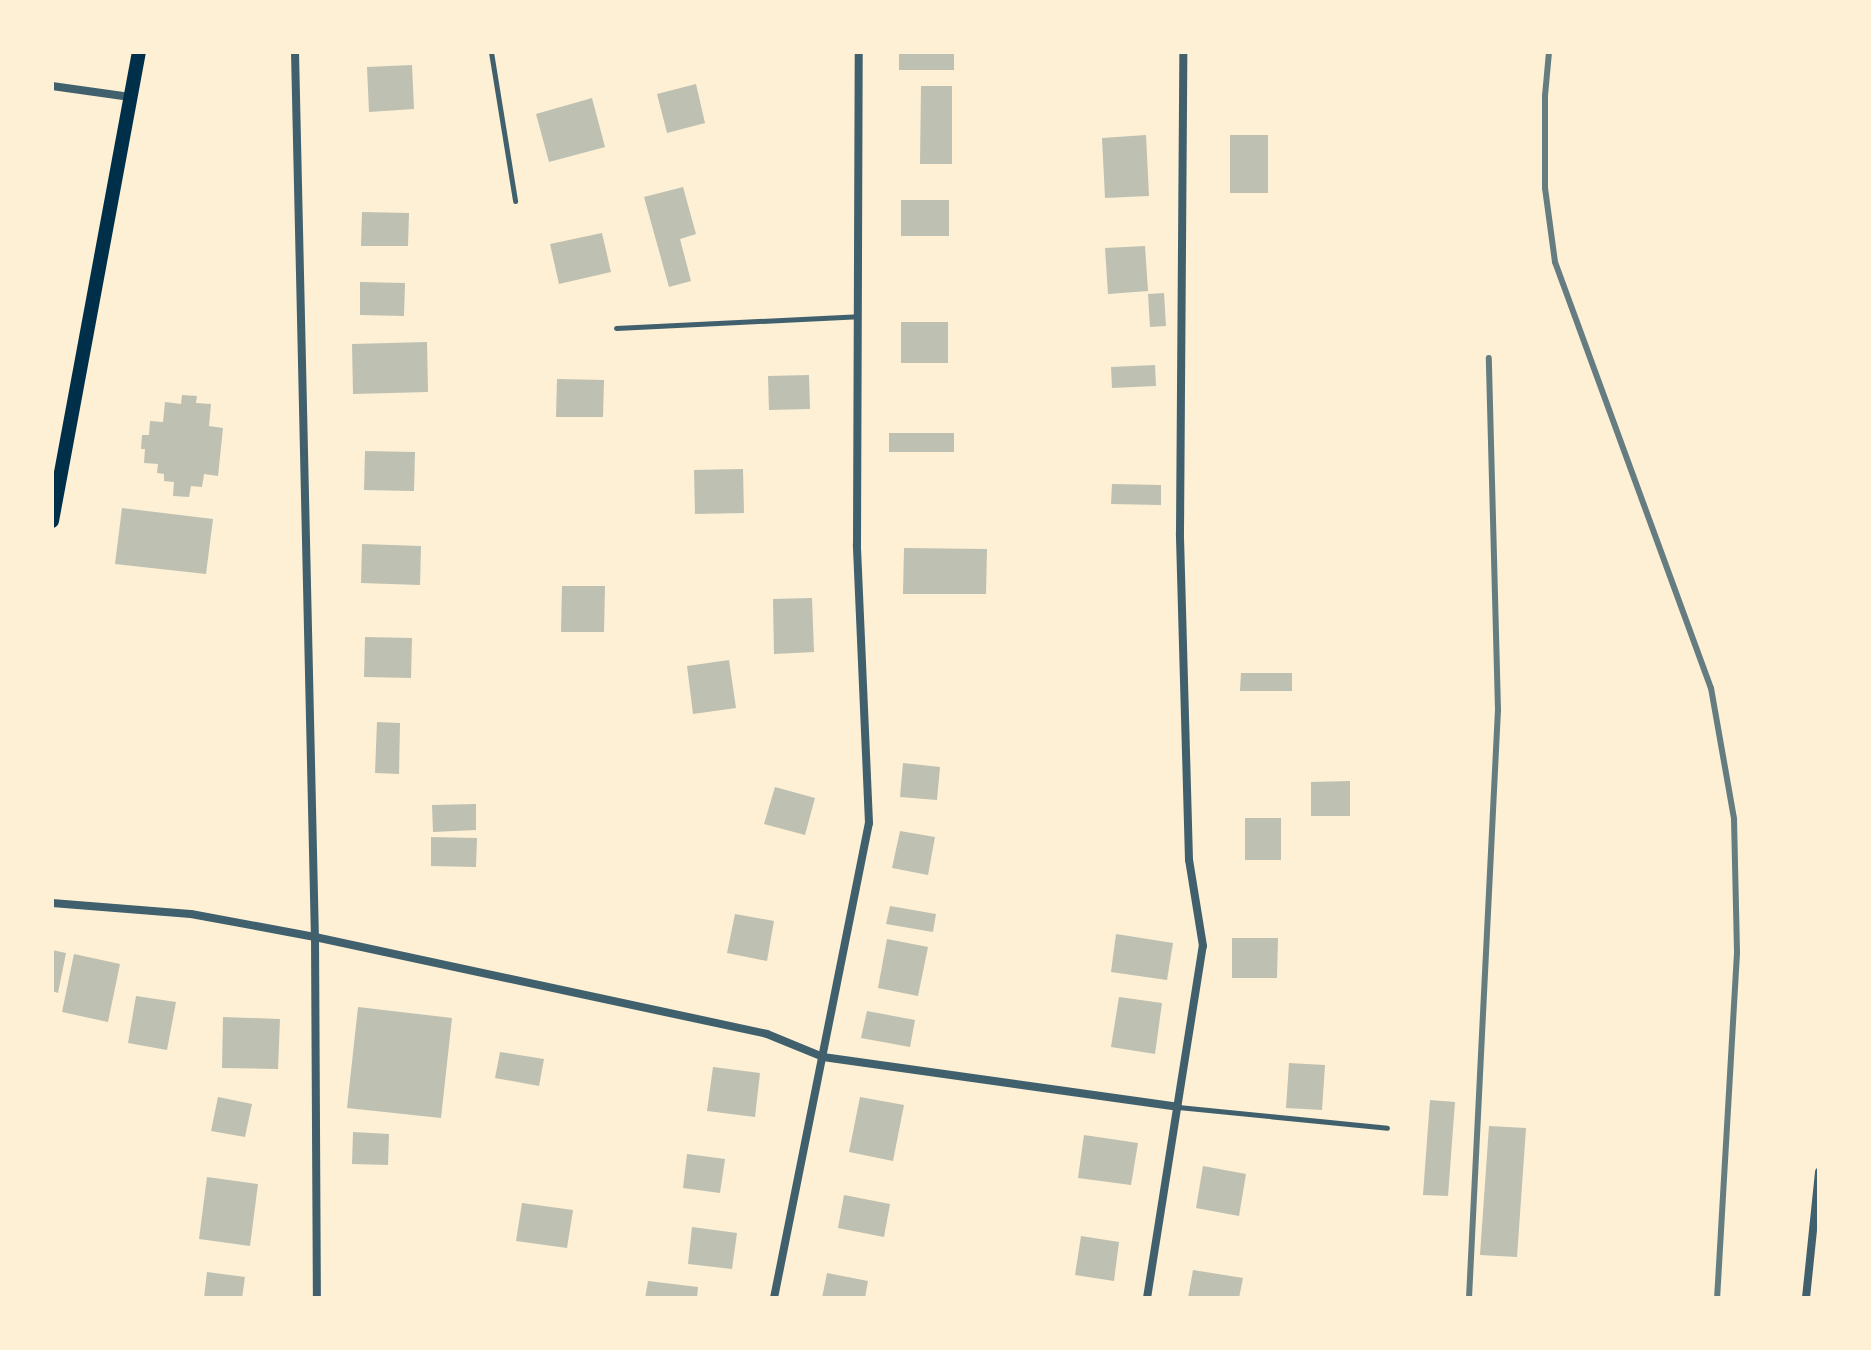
<!DOCTYPE html>
<style>
body{margin:0}
#map{position:relative;width:1871px;height:1350px;overflow:hidden;background:#fdf0d5;font-family:Raleway,sans-serif}
div>[style]{position:absolute}
.building>*{inset:0;background:#bec0b2}
.service>*{height:5px;margin:-2.5px;padding:0 2.5px;transform-origin:2.5px;border-radius:2.5px;background:#3f606c}
.minor>*{height:8px;margin:-4px;padding:0 4px;transform-origin:4px;border-radius:4px;background:#3f606c}
.secondary>*{height:14px;margin:-7px;padding:0 7px;transform-origin:7px;border-radius:7px;background:#003049}
.rail>*{height:6px;margin:-3px;padding:0 3px;transform-origin:3px;border-radius:3px;background:#657d81}
span{translate:-50% -50%;white-space:nowrap;text-align:center;line-height:1.15;-webkit-text-stroke:8px #fdf0d5;paint-order:stroke}
.frame{position:absolute;inset:0;border:54px solid #fdf0d5;pointer-events:none}
</style>
<div id="map">
<div class="building">
<div style="clip-path:polygon(899px 52px,954px 52px,954px 70px,899px 70px)"></div>
<div style="clip-path:polygon(412px 65px,414px 109px,369px 112px,367px 67px)"></div>
<div style="clip-path:polygon(696px 84px,705px 123px,667px 133px,657px 94px)"></div>
<div style="clip-path:polygon(921px 86px,952px 86px,952px 164px,920px 164px)"></div>
<div style="clip-path:polygon(592px 98px,605px 147px,549px 162px,536px 114px)"></div>
<div style="clip-path:polygon(1146px 135px,1149px 196px,1105px 198px,1102px 138px)"></div>
<div style="clip-path:polygon(1230px 135px,1268px 135px,1268px 193px,1230px 193px)"></div>
<div style="clip-path:polygon(683px 187px,696px 234px,680px 239px,691px 281px,669px 287px,644px 197px)"></div>
<div style="clip-path:polygon(901px 200px,949px 200px,949px 236px,901px 236px)"></div>
<div style="clip-path:polygon(362px 212px,409px 213px,408px 246px,361px 246px)"></div>
<div style="clip-path:polygon(602px 233px,611px 272px,559px 284px,550px 244px)"></div>
<div style="clip-path:polygon(1145px 246px,1148px 291px,1108px 294px,1105px 248px)"></div>
<div style="clip-path:polygon(360px 282px,405px 283px,404px 316px,360px 315px)"></div>
<div style="clip-path:polygon(1164px 293px,1166px 326px,1150px 327px,1148px 294px)"></div>
<div style="clip-path:polygon(901px 322px,948px 322px,948px 363px,901px 363px)"></div>
<div style="clip-path:polygon(427px 342px,428px 392px,353px 394px,352px 344px)"></div>
<div style="clip-path:polygon(1155px 365px,1156px 386px,1112px 388px,1111px 367px)"></div>
<div style="clip-path:polygon(809px 375px,810px 409px,769px 410px,768px 376px)"></div>
<div style="clip-path:polygon(557px 379px,604px 380px,603px 417px,556px 417px)"></div>
<div style="clip-path:polygon(182px 395px,197px 396px,196px 403px,211px 404px,209px 426px,223px 428px,218px 476px,204px 474px,202px 487px,191px 486px,189px 497px,173px 496px,174px 482px,164px 481px,164px 474px,157px 473px,158px 464px,144px 463px,145px 449px,141px 449px,142px 435px,149px 435px,150px 421px,163px 422px,165px 402px,181px 404px)"></div>
<div style="clip-path:polygon(889px 433px,954px 433px,954px 452px,889px 452px)"></div>
<div style="clip-path:polygon(365px 451px,415px 452px,414px 491px,364px 490px)"></div>
<div style="clip-path:polygon(743px 469px,744px 513px,695px 514px,694px 470px)"></div>
<div style="clip-path:polygon(1112px 484px,1161px 485px,1161px 505px,1111px 504px)"></div>
<div style="clip-path:polygon(122px 508px,213px 519px,206px 574px,115px 564px)"></div>
<div style="clip-path:polygon(362px 544px,421px 546px,420px 585px,361px 583px)"></div>
<div style="clip-path:polygon(904px 548px,987px 549px,986px 594px,903px 594px)"></div>
<div style="clip-path:polygon(562px 586px,605px 586px,604px 632px,561px 632px)"></div>
<div style="clip-path:polygon(812px 598px,814px 652px,774px 654px,773px 599px)"></div>
<div style="clip-path:polygon(365px 637px,412px 638px,411px 678px,364px 677px)"></div>
<div style="clip-path:polygon(729px 660px,736px 708px,693px 714px,687px 666px)"></div>
<div style="clip-path:polygon(1241px 673px,1292px 673px,1292px 691px,1240px 691px)"></div>
<div style="clip-path:polygon(377px 722px,400px 723px,399px 774px,375px 773px)"></div>
<div style="clip-path:polygon(903px 763px,940px 767px,937px 800px,900px 797px)"></div>
<div style="clip-path:polygon(1350px 781px,1350px 816px,1311px 816px,1311px 782px)"></div>
<div style="clip-path:polygon(775px 787px,815px 798px,805px 835px,764px 824px)"></div>
<div style="clip-path:polygon(476px 804px,476px 830px,433px 832px,432px 805px)"></div>
<div style="clip-path:polygon(1245px 818px,1281px 818px,1281px 860px,1245px 860px)"></div>
<div style="clip-path:polygon(900px 831px,935px 837px,928px 875px,892px 868px)"></div>
<div style="clip-path:polygon(431px 837px,477px 838px,476px 867px,431px 866px)"></div>
<div style="clip-path:polygon(890px 906px,936px 914px,933px 932px,886px 924px)"></div>
<div style="clip-path:polygon(735px 914px,774px 921px,767px 961px,727px 953px)"></div>
<div style="clip-path:polygon(1116px 934px,1173px 943px,1167px 980px,1111px 972px)"></div>
<div style="clip-path:polygon(1232px 938px,1278px 938px,1277px 978px,1232px 978px)"></div>
<div style="clip-path:polygon(887px 939px,928px 947px,918px 996px,878px 988px)"></div>
<div style="clip-path:polygon(52px 950px,66px 953px,58px 993px,52px 991px)"></div>
<div style="clip-path:polygon(74px 954px,120px 964px,108px 1022px,62px 1012px)"></div>
<div style="clip-path:polygon(136px 996px,176px 1002px,167px 1050px,128px 1043px)"></div>
<div style="clip-path:polygon(1119px 997px,1162px 1003px,1155px 1054px,1111px 1047px)"></div>
<div style="clip-path:polygon(358px 1007px,452px 1018px,441px 1118px,347px 1108px)"></div>
<div style="clip-path:polygon(867px 1011px,915px 1020px,910px 1047px,861px 1038px)"></div>
<div style="clip-path:polygon(223px 1017px,280px 1019px,278px 1069px,222px 1068px)"></div>
<div style="clip-path:polygon(500px 1052px,544px 1059px,539px 1086px,495px 1078px)"></div>
<div style="clip-path:polygon(1289px 1063px,1325px 1065px,1322px 1110px,1286px 1108px)"></div>
<div style="clip-path:polygon(713px 1067px,760px 1073px,755px 1117px,707px 1111px)"></div>
<div style="clip-path:polygon(218px 1097px,252px 1104px,245px 1137px,211px 1131px)"></div>
<div style="clip-path:polygon(860px 1097px,904px 1105px,893px 1161px,849px 1152px)"></div>
<div style="clip-path:polygon(1430px 1100px,1455px 1102px,1448px 1196px,1423px 1195px)"></div>
<div style="clip-path:polygon(1489px 1126px,1526px 1128px,1517px 1257px,1480px 1255px)"></div>
<div style="clip-path:polygon(353px 1132px,389px 1134px,388px 1165px,352px 1164px)"></div>
<div style="clip-path:polygon(1084px 1135px,1138px 1143px,1131px 1185px,1078px 1178px)"></div>
<div style="clip-path:polygon(687px 1154px,725px 1159px,720px 1193px,683px 1188px)"></div>
<div style="clip-path:polygon(1203px 1166px,1246px 1174px,1239px 1216px,1196px 1208px)"></div>
<div style="clip-path:polygon(207px 1177px,258px 1184px,250px 1246px,199px 1239px)"></div>
<div style="clip-path:polygon(844px 1195px,890px 1204px,884px 1237px,838px 1228px)"></div>
<div style="clip-path:polygon(522px 1203px,573px 1210px,567px 1248px,516px 1241px)"></div>
<div style="clip-path:polygon(692px 1227px,737px 1233px,732px 1269px,688px 1264px)"></div>
<div style="clip-path:polygon(1081px 1236px,1119px 1242px,1114px 1281px,1075px 1275px)"></div>
<div style="clip-path:polygon(1193px 1270px,1243px 1278px,1239px 1298px,1188px 1298px)"></div>
<div style="clip-path:polygon(207px 1272px,245px 1277px,242px 1298px,204px 1298px)"></div>
<div style="clip-path:polygon(827px 1273px,868px 1281px,865px 1298px,822px 1298px)"></div>
<div style="clip-path:polygon(648px 1281px,698px 1287px,697px 1298px,645px 1298px)"></div>
</div>
<div class="service">
<div style="left:491px;top:52px;width:151px;rotate:80.8deg"></div>
<div style="left:616px;top:328px;width:242px;rotate:-2.8deg"></div>
<div style="left:1178px;top:1107px;width:210px;rotate:5.7deg"></div>
</div>
<div class="minor">
<div style="left:295px;top:52px;width:885px;rotate:88.71deg"></div>
<div style="left:315px;top:937px;width:361px;rotate:89.7deg"></div>
<div style="left:52px;top:86px;width:79px;rotate:8deg"></div>
<div style="left:52px;top:903px;width:139px;rotate:4.5deg"></div>
<div style="left:191px;top:914px;width:126px;rotate:10.5deg"></div>
<div style="left:315px;top:937px;width:462px;rotate:12.1deg"></div>
<div style="left:767px;top:1034px;width:61px;rotate:22.3deg"></div>
<div style="left:823px;top:1057px;width:358px;rotate:8deg"></div>
<div style="left:774px;top:1298px;width:484px;rotate:-78.7deg"></div>
<div style="left:869px;top:823px;width:279px;rotate:-92.5deg"></div>
<div style="left:857px;top:544px;width:492px;rotate:-89.8deg"></div>
<div style="left:1147px;top:1298px;width:356px;rotate:-81deg"></div>
<div style="left:1203px;top:946px;width:87px;rotate:-99.2deg"></div>
<div style="left:1189px;top:860px;width:327px;rotate:-91.6deg"></div>
<div style="left:1180px;top:533px;width:481px;rotate:-89.6deg"></div>
<div style="left:1806px;top:1298px;width:127px;rotate:-84.1deg"></div>
</div>
<div class="secondary">
<div style="left:52px;top:521px;width:477px;rotate:-79.5deg"></div>
</div>
<div class="rail">
<div style="left:1549px;top:52px;width:44px;rotate:95.2deg"></div>
<div style="left:1545px;top:96px;width:92px;rotate:90deg"></div>
<div style="left:1545px;top:188px;width:75px;rotate:82.3deg"></div>
<div style="left:1555px;top:262px;width:454px;rotate:69.9deg"></div>
<div style="left:1711px;top:688px;width:133px;rotate:80deg"></div>
<div style="left:1734px;top:819px;width:134px;rotate:88.7deg"></div>
<div style="left:1737px;top:953px;width:346px;rotate:93.3deg"></div>
<div style="left:1469px;top:1298px;width:589px;rotate:-87.18deg"></div>
<div style="left:1498px;top:710px;width:352px;rotate:-91.5deg"></div>
</div>
<div class="frame"></div>
</div>
